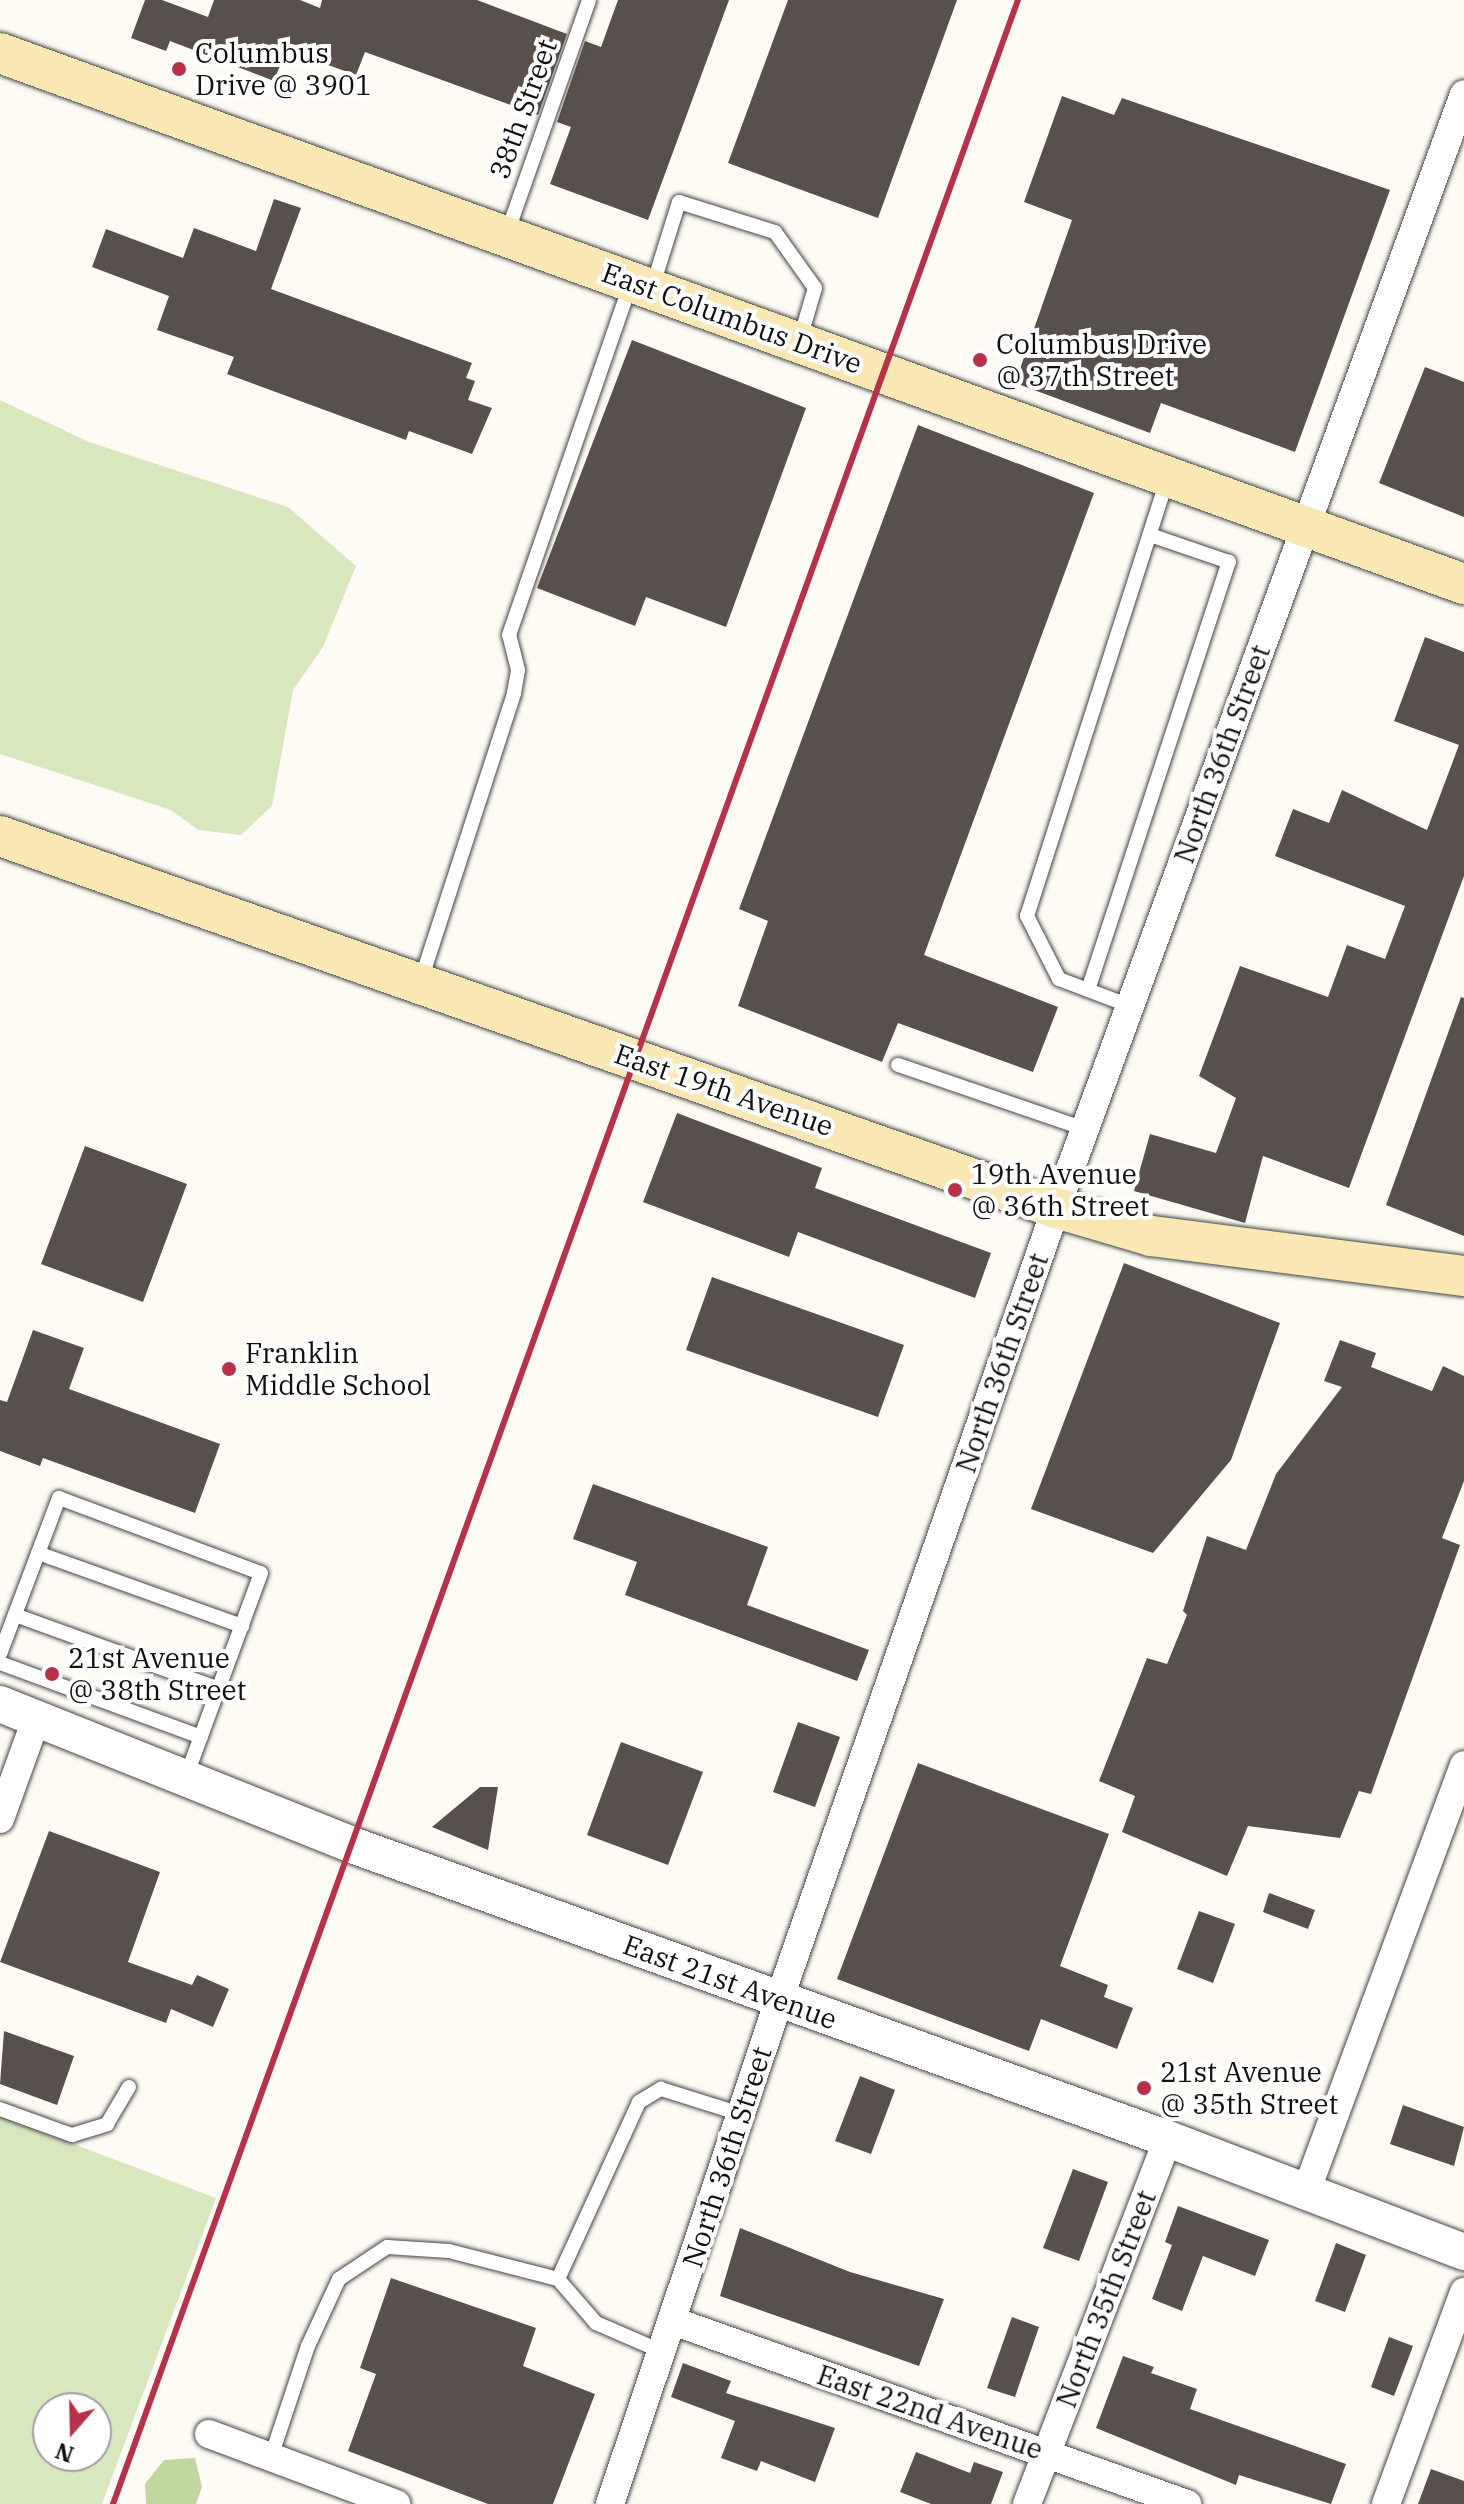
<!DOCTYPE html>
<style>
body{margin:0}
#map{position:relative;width:1464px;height:2504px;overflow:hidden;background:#fefbf4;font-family:"IBM Plex Serif",serif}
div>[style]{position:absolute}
.green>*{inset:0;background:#d9e7bf}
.forest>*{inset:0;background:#c0d79f}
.building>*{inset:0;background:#58504d}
.roads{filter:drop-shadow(0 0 2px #434343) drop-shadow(0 0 2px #434343)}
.service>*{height:14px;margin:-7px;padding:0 7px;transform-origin:7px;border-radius:7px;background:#fff}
.minor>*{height:28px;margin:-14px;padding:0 14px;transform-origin:14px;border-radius:14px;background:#fff}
.tertiary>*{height:36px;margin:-18px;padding:0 18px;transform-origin:18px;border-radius:18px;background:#fff}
.secondary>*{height:40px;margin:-20px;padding:0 20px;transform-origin:20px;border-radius:20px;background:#f9e8b4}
.rail>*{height:6px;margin:-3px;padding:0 3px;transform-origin:3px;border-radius:3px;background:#b6314a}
.dots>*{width:22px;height:22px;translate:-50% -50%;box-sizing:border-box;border:4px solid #fff;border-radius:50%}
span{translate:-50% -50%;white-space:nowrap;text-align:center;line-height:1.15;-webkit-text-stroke:8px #fff;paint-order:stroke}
.poi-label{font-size:28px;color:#101010}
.left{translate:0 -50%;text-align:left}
.street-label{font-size:28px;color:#101010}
.north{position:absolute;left:32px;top:2392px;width:80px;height:80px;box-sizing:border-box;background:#fff;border:2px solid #9f9f9f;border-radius:50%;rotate:200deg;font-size:22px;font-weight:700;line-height:32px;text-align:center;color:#101010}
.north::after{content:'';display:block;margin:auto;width:28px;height:36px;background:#b6314a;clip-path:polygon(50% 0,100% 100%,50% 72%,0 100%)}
</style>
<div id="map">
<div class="green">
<div style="clip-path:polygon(0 400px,89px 442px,288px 507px,356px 566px,323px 647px,293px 690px,272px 806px,241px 835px,198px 830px,171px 810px,0 754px)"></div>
<div style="clip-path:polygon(evenodd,0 2116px,216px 2198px,102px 2504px,0 2504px,0 2116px,48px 2408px,96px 2408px,96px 2456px,48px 2456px,48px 2408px)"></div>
</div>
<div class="forest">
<div style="clip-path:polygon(195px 2458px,202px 2487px,196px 2504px,146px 2504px,145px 2484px,164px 2460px)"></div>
</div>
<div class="building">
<div style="clip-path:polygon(145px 0,162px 0,208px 17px,214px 0,300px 0,320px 8px,322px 0,477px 0,567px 34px,538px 115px,365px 52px,356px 75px,286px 50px,274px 81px,170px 41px,166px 51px,131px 38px)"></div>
<div style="clip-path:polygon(618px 0,729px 0,648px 220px,550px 184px,571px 127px,557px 122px,585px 41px,601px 47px)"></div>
<div style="clip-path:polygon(788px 0,957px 0,878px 218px,728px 163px)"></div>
<div style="clip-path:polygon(1062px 96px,1114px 115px,1122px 98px,1390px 190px,1295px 452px,1161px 403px,1150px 433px,1015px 383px,1072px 220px,1024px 202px)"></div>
<div style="clip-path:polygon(274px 199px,301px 208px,271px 289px,472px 363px,466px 378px,475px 381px,468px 400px,492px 408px,472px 454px,409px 431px,406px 440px,227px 374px,234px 357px,157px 330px,169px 296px,92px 267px,106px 229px,183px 258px,194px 228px,256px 251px)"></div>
<div style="clip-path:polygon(632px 340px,806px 408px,726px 627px,646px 597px,635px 626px,537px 588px)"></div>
<div style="clip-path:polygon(1425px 367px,1464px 382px,1464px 517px,1379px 483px)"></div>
<div style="clip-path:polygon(918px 425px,1094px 493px,924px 955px,1058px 1007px,1033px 1072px,898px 1023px,882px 1062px,738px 1006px,768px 921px,739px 909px)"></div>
<div style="clip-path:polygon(1425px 637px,1464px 652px,1464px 876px,1349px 1188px,1263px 1156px,1245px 1223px,1134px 1191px,1150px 1134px,1216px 1153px,1236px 1098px,1199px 1076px,1240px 966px,1328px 997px,1347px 945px,1385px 959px,1405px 906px,1275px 856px,1293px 809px,1329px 823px,1342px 790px,1427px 830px,1459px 745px,1394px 721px)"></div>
<div style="clip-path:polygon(1461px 997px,1464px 998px,1464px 1236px,1386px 1205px)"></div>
<div style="clip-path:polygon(677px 1113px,822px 1168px,815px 1188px,991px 1253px,975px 1298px,798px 1232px,789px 1257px,643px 1202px)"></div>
<div style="clip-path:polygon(85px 1146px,187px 1184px,143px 1302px,41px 1264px)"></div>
<div style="clip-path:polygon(1124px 1263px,1280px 1323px,1231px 1460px,1153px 1553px,1031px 1509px)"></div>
<div style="clip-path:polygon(712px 1277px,904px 1345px,878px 1417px,686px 1350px)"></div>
<div style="clip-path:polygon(33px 1330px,84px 1348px,69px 1389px,220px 1444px,195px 1513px,43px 1458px,40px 1466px,0 1451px,0 1400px,7px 1402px)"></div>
<div style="clip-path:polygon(1340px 1340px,1376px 1353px,1371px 1367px,1432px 1391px,1443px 1366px,1464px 1376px,1464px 1481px,1442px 1538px,1460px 1545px,1371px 1794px,1359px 1791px,1340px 1838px,1248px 1826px,1227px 1876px,1122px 1832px,1135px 1796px,1099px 1781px,1147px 1658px,1167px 1664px,1187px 1615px,1183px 1611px,1207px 1536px,1246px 1550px,1276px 1474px,1342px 1387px,1324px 1381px)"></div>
<div style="clip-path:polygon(593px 1484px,768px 1547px,747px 1605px,869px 1650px,857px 1681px,625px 1595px,637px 1562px,573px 1539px)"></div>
<div style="clip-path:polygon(798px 1722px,840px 1737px,815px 1807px,773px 1792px)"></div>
<div style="clip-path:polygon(621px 1742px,703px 1772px,668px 1865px,587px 1835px)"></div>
<div style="clip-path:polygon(918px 1763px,1109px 1834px,1060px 1966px,1108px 1985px,1104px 1997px,1133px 2008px,1117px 2049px,1041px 2019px,1029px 2051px,837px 1979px)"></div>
<div style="clip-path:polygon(480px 1787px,498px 1787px,488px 1850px,432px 1827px)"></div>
<div style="clip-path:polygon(49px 1831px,160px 1872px,128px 1962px,192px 1985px,197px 1975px,229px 1989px,213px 2027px,171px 2009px,166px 2023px,0 1962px)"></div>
<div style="clip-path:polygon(1269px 1893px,1315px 1910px,1308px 1929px,1263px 1912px)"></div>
<div style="clip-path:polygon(1199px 1911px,1235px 1924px,1213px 1983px,1177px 1969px)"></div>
<div style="clip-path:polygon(4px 2031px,74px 2056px,57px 2105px,0 2084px)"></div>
<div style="clip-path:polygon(860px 2076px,895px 2090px,871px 2154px,835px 2141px)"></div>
<div style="clip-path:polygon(1403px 2105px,1464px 2127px,1454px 2166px,1390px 2144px)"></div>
<div style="clip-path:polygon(1073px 2169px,1108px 2182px,1079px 2261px,1043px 2248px)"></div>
<div style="clip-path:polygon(1178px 2206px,1269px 2240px,1255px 2276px,1203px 2256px,1182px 2311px,1152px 2299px,1172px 2245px,1165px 2242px)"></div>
<div style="clip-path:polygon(740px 2228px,850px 2272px,944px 2299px,919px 2366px,720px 2296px)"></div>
<div style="clip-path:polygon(1336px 2243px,1366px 2255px,1345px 2312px,1315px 2301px)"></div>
<div style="clip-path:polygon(391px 2278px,536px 2328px,523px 2366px,595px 2394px,553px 2504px,488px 2504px,348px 2451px,376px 2374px,360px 2368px)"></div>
<div style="clip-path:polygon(1012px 2317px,1039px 2327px,1015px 2397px,987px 2388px)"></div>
<div style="clip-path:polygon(1389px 2337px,1413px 2346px,1394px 2396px,1371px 2387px)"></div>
<div style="clip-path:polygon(1123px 2356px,1154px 2367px,1151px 2373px,1197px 2389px,1190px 2409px,1346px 2464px,1331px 2504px,1239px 2475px,1236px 2485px,1096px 2428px)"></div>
<div style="clip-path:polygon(683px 2363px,731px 2381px,726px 2393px,835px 2428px,815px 2482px,761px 2461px,757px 2471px,721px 2458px,735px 2421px,671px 2397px)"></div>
<div style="clip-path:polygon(916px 2452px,970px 2473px,974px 2462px,1003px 2472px,991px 2504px,931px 2504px,900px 2492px)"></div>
<div style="clip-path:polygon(1431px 2469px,1464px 2481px,1464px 2504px,1418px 2504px)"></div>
</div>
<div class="roads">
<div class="service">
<div style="left:506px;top:236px;width:250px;rotate:-70.6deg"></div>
<div style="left:652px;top:288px;width:90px;rotate:-72.6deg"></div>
<div style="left:679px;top:202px;width:101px;rotate:17.4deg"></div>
<div style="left:775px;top:232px;width:69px;rotate:54.5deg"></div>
<div style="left:815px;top:288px;width:56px;rotate:106.5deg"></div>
<div style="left:420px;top:983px;width:305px;rotate:-72deg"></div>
<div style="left:514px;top:693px;width:23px;rotate:-80deg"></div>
<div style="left:518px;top:670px;width:36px;rotate:-104deg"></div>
<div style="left:509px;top:635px;width:369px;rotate:-70.9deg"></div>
<div style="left:1088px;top:990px;width:451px;rotate:-71.8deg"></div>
<div style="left:1229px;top:562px;width:83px;rotate:-161.1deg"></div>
<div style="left:1130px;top:1006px;width:76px;rotate:-159.2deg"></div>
<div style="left:1059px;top:979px;width:71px;rotate:-116.9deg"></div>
<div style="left:1027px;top:916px;width:460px;rotate:-72.2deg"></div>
<div style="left:898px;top:1065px;width:198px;rotate:18.9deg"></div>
<div style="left:38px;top:1553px;width:217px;rotate:19.7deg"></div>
<div style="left:15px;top:1615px;width:217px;rotate:19.9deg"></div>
<div style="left:0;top:1654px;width:167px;rotate:-69.3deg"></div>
<div style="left:59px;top:1498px;width:215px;rotate:20.4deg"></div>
<div style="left:261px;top:1573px;width:217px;rotate:110.2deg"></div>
<div style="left:0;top:1663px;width:214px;rotate:20.2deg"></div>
<div style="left:0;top:2109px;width:77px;rotate:19.9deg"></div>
<div style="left:72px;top:2135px;width:37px;rotate:-17deg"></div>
<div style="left:107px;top:2124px;width:43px;rotate:-59.3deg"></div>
<div style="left:558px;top:2279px;width:195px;rotate:-65.4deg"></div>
<div style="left:639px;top:2102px;width:26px;rotate:-31deg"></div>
<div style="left:661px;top:2089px;width:84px;rotate:17.4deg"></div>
<div style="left:271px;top:2457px;width:117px;rotate:-71.6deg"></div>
<div style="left:308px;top:2346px;width:74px;rotate:-65.2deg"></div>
<div style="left:339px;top:2279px;width:58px;rotate:-33.7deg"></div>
<div style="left:387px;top:2247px;width:62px;rotate:3.7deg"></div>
<div style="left:449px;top:2251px;width:113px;rotate:14.4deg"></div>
<div style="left:558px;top:2279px;width:58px;rotate:49.2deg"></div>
<div style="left:596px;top:2323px;width:73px;rotate:23.4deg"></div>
</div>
<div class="minor">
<div style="left:0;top:1819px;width:109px;rotate:-70.1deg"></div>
<div style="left:1306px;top:2192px;width:455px;rotate:-69.7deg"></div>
<div style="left:673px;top:2321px;width:546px;rotate:19.6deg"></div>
<div style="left:209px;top:2434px;width:200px;rotate:20.5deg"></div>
<div style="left:610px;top:2504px;width:532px;rotate:-71.46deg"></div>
<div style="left:779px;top:2000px;width:839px;rotate:-70.72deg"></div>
<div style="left:1056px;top:1208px;width:1186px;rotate:-69.88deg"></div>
<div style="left:1027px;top:2504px;width:391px;rotate:-68.9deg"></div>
<div style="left:1386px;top:2504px;width:226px;rotate:-69.8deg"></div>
</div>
<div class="tertiary">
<div style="left:0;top:1704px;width:379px;rotate:21.8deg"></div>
<div style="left:352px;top:1845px;width:867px;rotate:19.81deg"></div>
<div style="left:1168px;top:2139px;width:317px;rotate:20.9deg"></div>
</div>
<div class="secondary">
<div style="left:0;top:53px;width:1557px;rotate:19.94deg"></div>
<div style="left:0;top:836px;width:1120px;rotate:19.41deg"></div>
<div style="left:1056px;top:1208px;width:99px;rotate:16.4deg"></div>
<div style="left:1151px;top:1236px;width:316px;rotate:7.3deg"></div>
</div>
</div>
<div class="rail">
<div style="left:113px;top:2504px;width:2663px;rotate:-70.13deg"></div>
</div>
<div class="dots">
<div style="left:179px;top:69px;background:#b6314a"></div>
<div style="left:980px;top:360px;background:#b6314a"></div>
<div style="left:955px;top:1190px;background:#b6314a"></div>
<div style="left:229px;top:1369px;background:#b6314a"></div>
<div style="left:52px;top:1674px;background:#b6314a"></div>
<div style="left:1144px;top:2088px;background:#b6314a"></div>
</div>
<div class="poi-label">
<span class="left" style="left:195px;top:69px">Columbus<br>Drive @ 3901</span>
<span class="left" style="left:996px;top:360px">Columbus Drive<br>@ 37th Street</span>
<span class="left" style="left:971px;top:1190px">19th Avenue<br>@ 36th Street</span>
<span class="left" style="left:245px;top:1369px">Franklin<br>Middle School</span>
<span class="left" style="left:68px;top:1674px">21st Avenue<br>@ 38th Street</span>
<span class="left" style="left:1160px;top:2088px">21st Avenue<br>@ 35th Street</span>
</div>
<div class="street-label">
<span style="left:523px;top:109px;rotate:-70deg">38th Street</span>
<span style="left:732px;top:318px;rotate:20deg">East Columbus Drive</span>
<span style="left:1222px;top:754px;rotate:-70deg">North 36th Street</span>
<span style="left:724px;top:1090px;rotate:19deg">East 19th Avenue</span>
<span style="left:1002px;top:1363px;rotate:-71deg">North 36th Street</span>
<span style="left:730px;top:1982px;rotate:20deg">East 21st Avenue</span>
<span style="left:727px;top:2157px;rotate:-72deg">North 36th Street</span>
<span style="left:1106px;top:2299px;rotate:-69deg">North 35th Street</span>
<span style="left:930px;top:2412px;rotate:19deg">East 22nd Avenue</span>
</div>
<div class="north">N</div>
</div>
